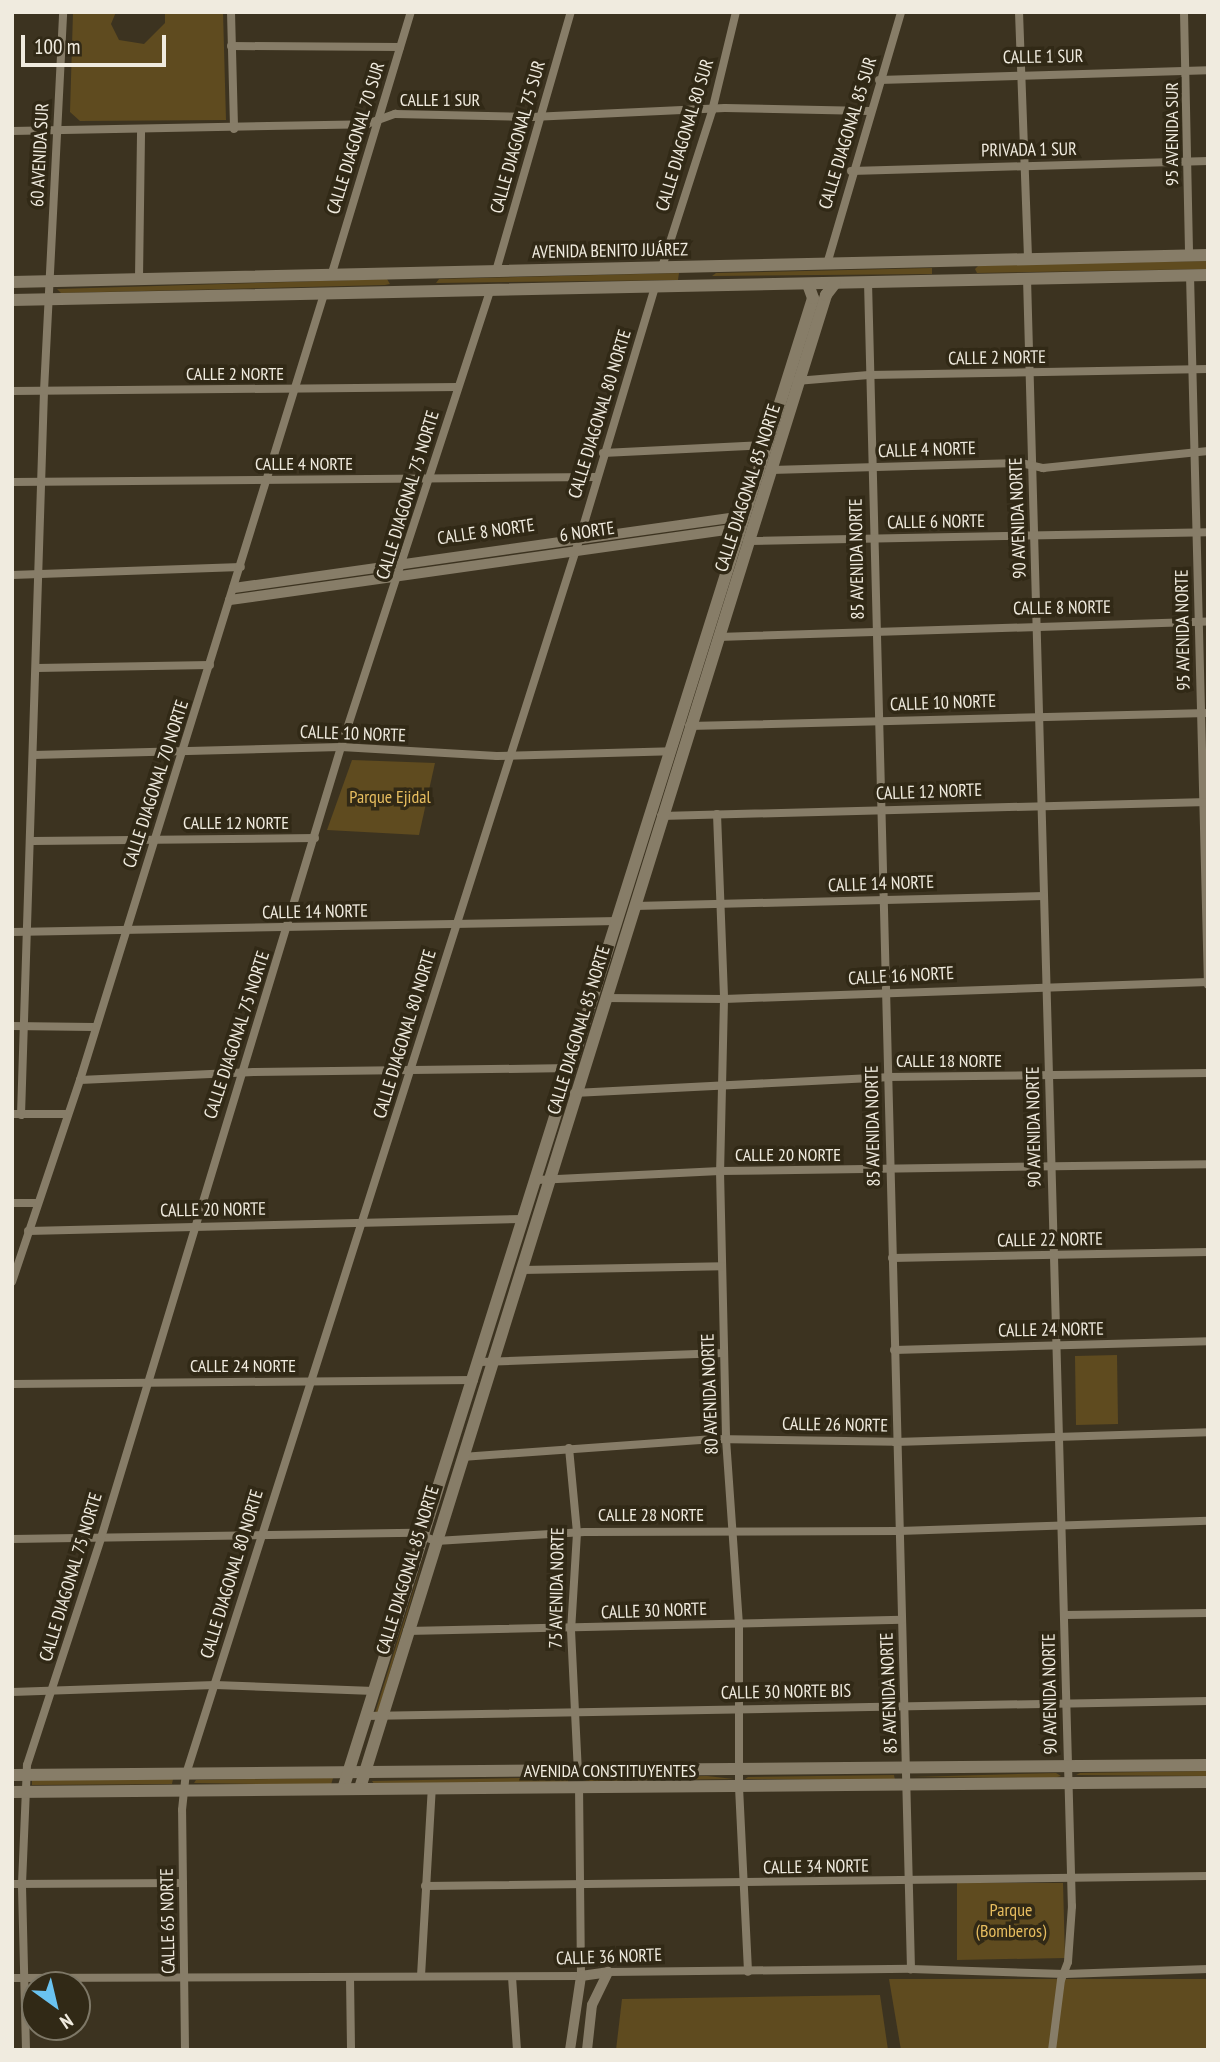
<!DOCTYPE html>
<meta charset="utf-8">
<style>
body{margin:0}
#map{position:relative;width:1220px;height:2062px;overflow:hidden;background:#3c3320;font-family:"PT Sans Narrow",sans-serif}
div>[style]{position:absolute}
.green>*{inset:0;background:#5f4b1f}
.minor>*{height:8px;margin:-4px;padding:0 4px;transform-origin:4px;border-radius:4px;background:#877d68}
.tertiary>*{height:10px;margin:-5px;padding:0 5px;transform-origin:5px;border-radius:5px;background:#877d68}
.secondary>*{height:12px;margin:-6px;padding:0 6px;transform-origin:6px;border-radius:6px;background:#877d68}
span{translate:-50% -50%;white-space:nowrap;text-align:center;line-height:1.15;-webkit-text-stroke:7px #312916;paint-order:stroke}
.street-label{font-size:18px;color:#f0ebdf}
.park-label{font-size:18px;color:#e7bd5f}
.frame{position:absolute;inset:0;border:14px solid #f0ebdf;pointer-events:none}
.north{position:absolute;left:21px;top:1971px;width:70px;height:70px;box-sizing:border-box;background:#312916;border:2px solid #7d7766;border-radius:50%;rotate:146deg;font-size:19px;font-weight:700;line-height:28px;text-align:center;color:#f0ebdf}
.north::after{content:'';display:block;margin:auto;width:24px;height:32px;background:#6ac3f1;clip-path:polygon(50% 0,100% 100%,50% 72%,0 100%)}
.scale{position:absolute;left:21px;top:35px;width:145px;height:32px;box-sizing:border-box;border:4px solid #f0ebdf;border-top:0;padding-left:9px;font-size:21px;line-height:24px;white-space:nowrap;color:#f0ebdf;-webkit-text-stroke:5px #312916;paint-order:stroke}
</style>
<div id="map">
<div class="green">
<div style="clip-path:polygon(73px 12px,116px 12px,111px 24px,119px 40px,144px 44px,165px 23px,165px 12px,223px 12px,226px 120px,80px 121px,70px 112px)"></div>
<div style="clip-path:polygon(1208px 261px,1208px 269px,977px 273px,975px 269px,979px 265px)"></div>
<div style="clip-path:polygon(932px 268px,932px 274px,712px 276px,716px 273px)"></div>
<div style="clip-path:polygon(679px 273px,678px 280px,436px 283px,439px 279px)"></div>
<div style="clip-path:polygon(387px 279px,390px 284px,385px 285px,61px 293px,57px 289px)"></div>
<div style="clip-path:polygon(352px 760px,435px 763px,419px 835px,327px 830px)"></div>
<div style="clip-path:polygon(1117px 1355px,1118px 1424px,1076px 1425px,1075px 1356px)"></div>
<div style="clip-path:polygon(426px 1550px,378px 1712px,375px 1713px)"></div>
<div style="clip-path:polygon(1208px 1771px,1208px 1776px,1076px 1775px,1080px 1773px)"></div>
<div style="clip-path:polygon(1056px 1773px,1061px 1776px,1054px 1778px,911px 1777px)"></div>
<div style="clip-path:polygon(894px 1775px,895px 1780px,745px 1779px,748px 1777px)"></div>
<div style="clip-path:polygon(707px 1776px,734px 1779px,585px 1781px,589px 1778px)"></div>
<div style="clip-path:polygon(568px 1777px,568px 1783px,374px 1784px,372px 1781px)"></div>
<div style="clip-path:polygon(333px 1778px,331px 1785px,194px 1783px,196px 1780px)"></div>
<div style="clip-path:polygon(32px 1779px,173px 1779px,172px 1784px,32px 1785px)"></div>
<div style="clip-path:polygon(957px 1883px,1063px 1883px,1065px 1958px,957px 1960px)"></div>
<div style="clip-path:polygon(889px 1979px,1208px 1979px,1208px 2050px,901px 2050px)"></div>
<div style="clip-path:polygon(880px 1995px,888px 2050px,616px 2050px,622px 1999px)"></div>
</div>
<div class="minor">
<div style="left:231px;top:12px;width:117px;rotate:88.5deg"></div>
<div style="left:1019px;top:12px;width:246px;rotate:87.9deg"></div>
<div style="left:1184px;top:12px;width:243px;rotate:88.8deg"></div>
<div style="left:231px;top:46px;width:169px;rotate:0.3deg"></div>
<div style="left:879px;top:80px;width:329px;rotate:-1.7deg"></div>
<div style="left:12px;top:131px;width:355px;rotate:-1.1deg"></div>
<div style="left:367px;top:124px;width:30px;rotate:-20deg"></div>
<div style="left:395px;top:114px;width:137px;rotate:1.3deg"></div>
<div style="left:532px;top:117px;width:193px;rotate:-2.7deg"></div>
<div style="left:725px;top:108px;width:144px;rotate:1.2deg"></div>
<div style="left:851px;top:171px;width:357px;rotate:-1.6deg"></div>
<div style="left:827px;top:264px;width:263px;rotate:-73.6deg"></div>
<div style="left:662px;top:267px;width:164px;rotate:-72.2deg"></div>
<div style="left:712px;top:111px;width:102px;rotate:-76.4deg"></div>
<div style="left:496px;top:271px;width:270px;rotate:-73.9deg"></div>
<div style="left:332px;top:273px;width:273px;rotate:-73.2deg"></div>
<div style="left:1190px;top:275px;width:710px;rotate:88.55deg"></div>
<div style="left:139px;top:278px;width:148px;rotate:-89.2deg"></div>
<div style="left:1027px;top:278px;width:1629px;rotate:88.42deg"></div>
<div style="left:1072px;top:1906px;width:56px;rotate:94.1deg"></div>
<div style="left:1068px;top:1962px;width:19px;rotate:111deg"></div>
<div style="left:1061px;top:1980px;width:71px;rotate:97.3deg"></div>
<div style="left:868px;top:282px;width:1688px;rotate:88.54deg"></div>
<div style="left:796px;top:381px;width:73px;rotate:-4.7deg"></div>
<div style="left:869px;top:375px;width:339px;rotate:-1deg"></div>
<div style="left:12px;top:391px;width:446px;rotate:-0.5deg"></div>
<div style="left:603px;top:453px;width:164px;rotate:-2.8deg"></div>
<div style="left:771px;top:470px;width:250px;rotate:-1.6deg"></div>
<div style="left:1021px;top:463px;width:23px;rotate:13deg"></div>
<div style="left:1043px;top:468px;width:166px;rotate:-5.9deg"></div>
<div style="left:12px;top:482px;width:584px;rotate:-0.49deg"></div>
<div style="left:749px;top:541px;width:459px;rotate:-1.1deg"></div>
<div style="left:12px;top:575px;width:229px;rotate:-2deg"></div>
<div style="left:718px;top:637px;width:490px;rotate:-1.8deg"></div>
<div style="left:37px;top:668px;width:173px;rotate:-1deg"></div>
<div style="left:689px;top:726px;width:519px;rotate:-1.43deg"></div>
<div style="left:33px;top:755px;width:308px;rotate:-1.5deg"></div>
<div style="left:341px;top:747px;width:156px;rotate:3.3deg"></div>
<div style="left:497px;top:756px;width:174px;rotate:-1.6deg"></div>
<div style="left:717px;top:814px;width:185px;rotate:87.8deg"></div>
<div style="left:724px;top:999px;width:172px;rotate:91.3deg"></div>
<div style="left:720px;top:1171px;width:268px;rotate:88.7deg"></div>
<div style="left:726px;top:1439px;width:185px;rotate:86deg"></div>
<div style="left:739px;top:1624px;width:163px;rotate:90deg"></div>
<div style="left:739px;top:1787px;width:185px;rotate:87.2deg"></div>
<div style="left:661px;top:816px;width:547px;rotate:-1.47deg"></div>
<div style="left:32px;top:841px;width:283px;rotate:-0.6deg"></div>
<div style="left:635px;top:906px;width:409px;rotate:-1.4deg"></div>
<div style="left:12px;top:932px;width:606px;rotate:-1.04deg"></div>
<div style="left:605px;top:998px;width:119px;rotate:0.5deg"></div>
<div style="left:724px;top:999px;width:484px;rotate:-2deg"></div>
<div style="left:12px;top:1026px;width:82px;rotate:0.7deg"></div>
<div style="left:80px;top:1080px;width:174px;rotate:-2.6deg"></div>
<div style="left:254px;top:1072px;width:318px;rotate:-0.7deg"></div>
<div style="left:574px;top:1093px;width:313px;rotate:-2.9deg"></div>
<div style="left:887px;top:1077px;width:321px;rotate:-0.7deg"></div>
<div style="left:12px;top:1114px;width:56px"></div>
<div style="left:21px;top:1115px;width:724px;rotate:-88.18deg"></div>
<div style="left:44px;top:391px;width:379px;rotate:-87.1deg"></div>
<div style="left:537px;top:1180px;width:183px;rotate:-2.8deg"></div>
<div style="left:720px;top:1171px;width:488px;rotate:-0.8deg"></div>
<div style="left:12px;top:1203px;width:25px"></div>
<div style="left:28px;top:1231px;width:496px;rotate:-1.4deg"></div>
<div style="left:892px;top:1258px;width:316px;rotate:-1.1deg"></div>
<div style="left:522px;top:1270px;width:200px;rotate:-1.1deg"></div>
<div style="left:12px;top:1282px;width:213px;rotate:-71.4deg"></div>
<div style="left:80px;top:1080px;width:823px;rotate:-72.75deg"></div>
<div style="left:894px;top:1350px;width:314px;rotate:-1.6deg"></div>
<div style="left:480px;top:1362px;width:244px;rotate:-2.1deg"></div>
<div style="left:12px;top:1384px;width:462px;rotate:-0.5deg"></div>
<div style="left:569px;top:1448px;width:85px;rotate:84.6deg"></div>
<div style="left:577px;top:1533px;width:97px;rotate:93.5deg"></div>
<div style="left:571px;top:1630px;width:142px;rotate:87.2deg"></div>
<div style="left:462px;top:1457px;width:253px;rotate:-4.1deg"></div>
<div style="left:714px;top:1439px;width:181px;rotate:0.9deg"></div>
<div style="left:895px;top:1442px;width:313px;rotate:-1.8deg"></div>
<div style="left:12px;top:1539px;width:402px;rotate:-0.9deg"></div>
<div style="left:414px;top:1533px;width:23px;rotate:20deg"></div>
<div style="left:436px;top:1541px;width:149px;rotate:-3.5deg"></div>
<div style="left:585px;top:1532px;width:314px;rotate:-0.2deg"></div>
<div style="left:899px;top:1531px;width:309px;rotate:-1.9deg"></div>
<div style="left:1064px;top:1615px;width:144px;rotate:-0.8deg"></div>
<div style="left:407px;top:1631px;width:495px;rotate:-1.3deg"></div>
<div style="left:12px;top:1692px;width:203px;rotate:-2deg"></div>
<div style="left:215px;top:1685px;width:159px;rotate:2.2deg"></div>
<div style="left:365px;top:1716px;width:843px;rotate:-1.02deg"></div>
<div style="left:12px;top:1884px;width:171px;rotate:-0.3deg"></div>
<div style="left:425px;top:1886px;width:783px;rotate:-0.73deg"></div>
<div style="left:608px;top:1972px;width:303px;rotate:-0.6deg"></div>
<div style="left:911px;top:1969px;width:154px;rotate:1.9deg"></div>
<div style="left:1065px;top:1974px;width:143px;rotate:-2deg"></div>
<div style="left:421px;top:1976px;width:188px;rotate:-86.7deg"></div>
<div style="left:350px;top:1977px;width:73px;rotate:89.2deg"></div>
<div style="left:512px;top:1977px;width:73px;rotate:86.1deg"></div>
<div style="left:12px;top:1978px;width:569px;rotate:-0.2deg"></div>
<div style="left:581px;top:1976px;width:188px;rotate:-90.6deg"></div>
<div style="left:26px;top:2050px;width:166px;rotate:-91.4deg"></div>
<div style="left:22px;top:1884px;width:119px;rotate:-87.6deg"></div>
<div style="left:27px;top:1765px;width:239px;rotate:-71.9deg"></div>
<div style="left:101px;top:1538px;width:827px;rotate:-73.12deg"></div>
<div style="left:341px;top:747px;width:480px;rotate:-71.9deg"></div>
<div style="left:185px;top:2050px;width:240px;rotate:-90.7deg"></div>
<div style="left:182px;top:1810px;width:36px;rotate:-84deg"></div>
<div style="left:186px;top:1774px;width:1298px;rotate:-72.33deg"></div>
<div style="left:580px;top:537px;width:261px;rotate:-73.3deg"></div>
</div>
<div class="tertiary">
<div style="left:234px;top:588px;width:515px;rotate:-8.04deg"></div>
<div style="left:230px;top:600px;width:515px;rotate:-8.04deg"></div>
<div style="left:570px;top:2050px;width:75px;rotate:-81.5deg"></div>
<div style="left:581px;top:1976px;width:27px;rotate:-8deg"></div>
<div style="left:587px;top:2050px;width:45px;rotate:-83.7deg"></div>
<div style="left:592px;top:2005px;width:37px;rotate:-64deg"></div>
</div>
<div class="secondary">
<div style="left:12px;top:282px;width:1196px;rotate:-1.29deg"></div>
<div style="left:12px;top:300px;width:1196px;rotate:-1.2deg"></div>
<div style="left:12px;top:1775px;width:1196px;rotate:-0.48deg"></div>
<div style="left:360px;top:1788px;width:1306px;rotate:-72.67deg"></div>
<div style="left:749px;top:541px;width:258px;rotate:-72.6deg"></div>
<div style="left:826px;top:295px;width:15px;rotate:-53deg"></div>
<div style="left:343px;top:1789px;width:1563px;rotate:-72.5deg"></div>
<div style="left:813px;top:298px;width:15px;rotate:-110deg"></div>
<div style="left:12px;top:1792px;width:1196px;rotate:-0.48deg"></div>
</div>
<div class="street-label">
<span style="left:1043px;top:57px;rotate:-1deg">CALLE 1 SUR</span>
<span style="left:440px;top:100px">CALLE 1 SUR</span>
<span style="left:848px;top:133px;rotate:-73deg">CALLE DIAGONAL 85 SUR</span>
<span style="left:1172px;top:134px;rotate:-90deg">95 AVENIDA SUR</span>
<span style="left:685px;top:135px;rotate:-73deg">CALLE DIAGONAL 80 SUR</span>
<span style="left:518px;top:137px;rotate:-74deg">CALLE DIAGONAL 75 SUR</span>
<span style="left:356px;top:138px;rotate:-73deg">CALLE DIAGONAL 70 SUR</span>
<span style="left:1029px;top:150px;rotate:-1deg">PRIVADA 1 SUR</span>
<span style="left:40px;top:155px;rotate:-87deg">60 AVENIDA SUR</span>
<span style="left:610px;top:251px;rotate:-1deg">AVENIDA BENITO JUÁREZ</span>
<span style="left:997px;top:358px;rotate:-1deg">CALLE 2 NORTE</span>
<span style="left:235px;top:374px">CALLE 2 NORTE</span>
<span style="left:600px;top:414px;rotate:-73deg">CALLE DIAGONAL 80 NORTE</span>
<span style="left:927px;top:450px;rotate:-2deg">CALLE 4 NORTE</span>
<span style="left:304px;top:464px">CALLE 4 NORTE</span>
<span style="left:748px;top:488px;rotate:-72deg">CALLE DIAGONAL 85 NORTE</span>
<span style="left:408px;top:495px;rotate:-73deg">CALLE DIAGONAL 75 NORTE</span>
<span style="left:1018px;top:518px;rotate:-92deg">90 AVENIDA NORTE</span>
<span style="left:936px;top:522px;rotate:-1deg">CALLE 6 NORTE</span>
<span style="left:486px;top:532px;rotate:-8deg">CALLE 8 NORTE</span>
<span style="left:587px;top:532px;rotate:-8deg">6 NORTE</span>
<span style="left:857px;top:559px;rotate:-91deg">85 AVENIDA NORTE</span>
<span style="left:1062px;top:608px;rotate:-1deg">CALLE 8 NORTE</span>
<span style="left:1183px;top:630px;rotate:-91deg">95 AVENIDA NORTE</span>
<span style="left:943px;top:703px;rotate:-2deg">CALLE 10 NORTE</span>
<span style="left:353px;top:734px;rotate:2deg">CALLE 10 NORTE</span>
<span style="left:156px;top:784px;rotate:-72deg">CALLE DIAGONAL 70 NORTE</span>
<span style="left:929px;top:792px;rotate:-2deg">CALLE 12 NORTE</span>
<span style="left:236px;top:823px">CALLE 12 NORTE</span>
<span style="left:881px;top:884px;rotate:-2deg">CALLE 14 NORTE</span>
<span style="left:315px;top:912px;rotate:-1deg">CALLE 14 NORTE</span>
<span style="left:901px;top:976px;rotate:-3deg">CALLE 16 NORTE</span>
<span style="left:579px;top:1030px;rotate:-73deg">CALLE DIAGONAL 85 NORTE</span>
<span style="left:405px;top:1034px;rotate:-73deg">CALLE DIAGONAL 80 NORTE</span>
<span style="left:237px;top:1035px;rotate:-72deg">CALLE DIAGONAL 75 NORTE</span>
<span style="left:949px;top:1061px">CALLE 18 NORTE</span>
<span style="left:873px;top:1126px;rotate:-91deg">85 AVENIDA NORTE</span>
<span style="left:1034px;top:1127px;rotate:-91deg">90 AVENIDA NORTE</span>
<span style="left:788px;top:1155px">CALLE 20 NORTE</span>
<span style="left:213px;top:1210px;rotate:-1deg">CALLE 20 NORTE</span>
<span style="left:1050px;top:1240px;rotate:-1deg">CALLE 22 NORTE</span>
<span style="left:1051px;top:1330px;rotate:-1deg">CALLE 24 NORTE</span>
<span style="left:243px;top:1366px">CALLE 24 NORTE</span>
<span style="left:710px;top:1394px;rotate:-92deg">80 AVENIDA NORTE</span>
<span style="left:835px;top:1425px;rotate:1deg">CALLE 26 NORTE</span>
<span style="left:651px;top:1515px">CALLE 28 NORTE</span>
<span style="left:408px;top:1570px;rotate:-73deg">CALLE DIAGONAL 85 NORTE</span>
<span style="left:232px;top:1574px;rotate:-73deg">CALLE DIAGONAL 80 NORTE</span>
<span style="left:71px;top:1577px;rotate:-73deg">CALLE DIAGONAL 75 NORTE</span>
<span style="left:557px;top:1588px;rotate:-89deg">75 AVENIDA NORTE</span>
<span style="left:654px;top:1611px;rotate:-2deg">CALLE 30 NORTE</span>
<span style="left:786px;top:1692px;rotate:-1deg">CALLE 30 NORTE BIS</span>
<span style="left:889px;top:1693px;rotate:-92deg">85 AVENIDA NORTE</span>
<span style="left:1050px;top:1694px;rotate:-91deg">90 AVENIDA NORTE</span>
<span style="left:610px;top:1771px">AVENIDA CONSTITUYENTES</span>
<span style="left:816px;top:1867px;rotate:-1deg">CALLE 34 NORTE</span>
<span style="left:168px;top:1921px;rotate:-91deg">CALLE 65 NORTE</span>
<span style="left:609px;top:1957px;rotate:-2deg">CALLE 36 NORTE</span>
</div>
<div class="park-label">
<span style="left:390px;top:797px">Parque Ejidal</span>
<span style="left:1011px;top:1921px">Parque<br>(Bomberos)</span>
</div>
<div class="frame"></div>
<div class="north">N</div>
<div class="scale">100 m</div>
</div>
